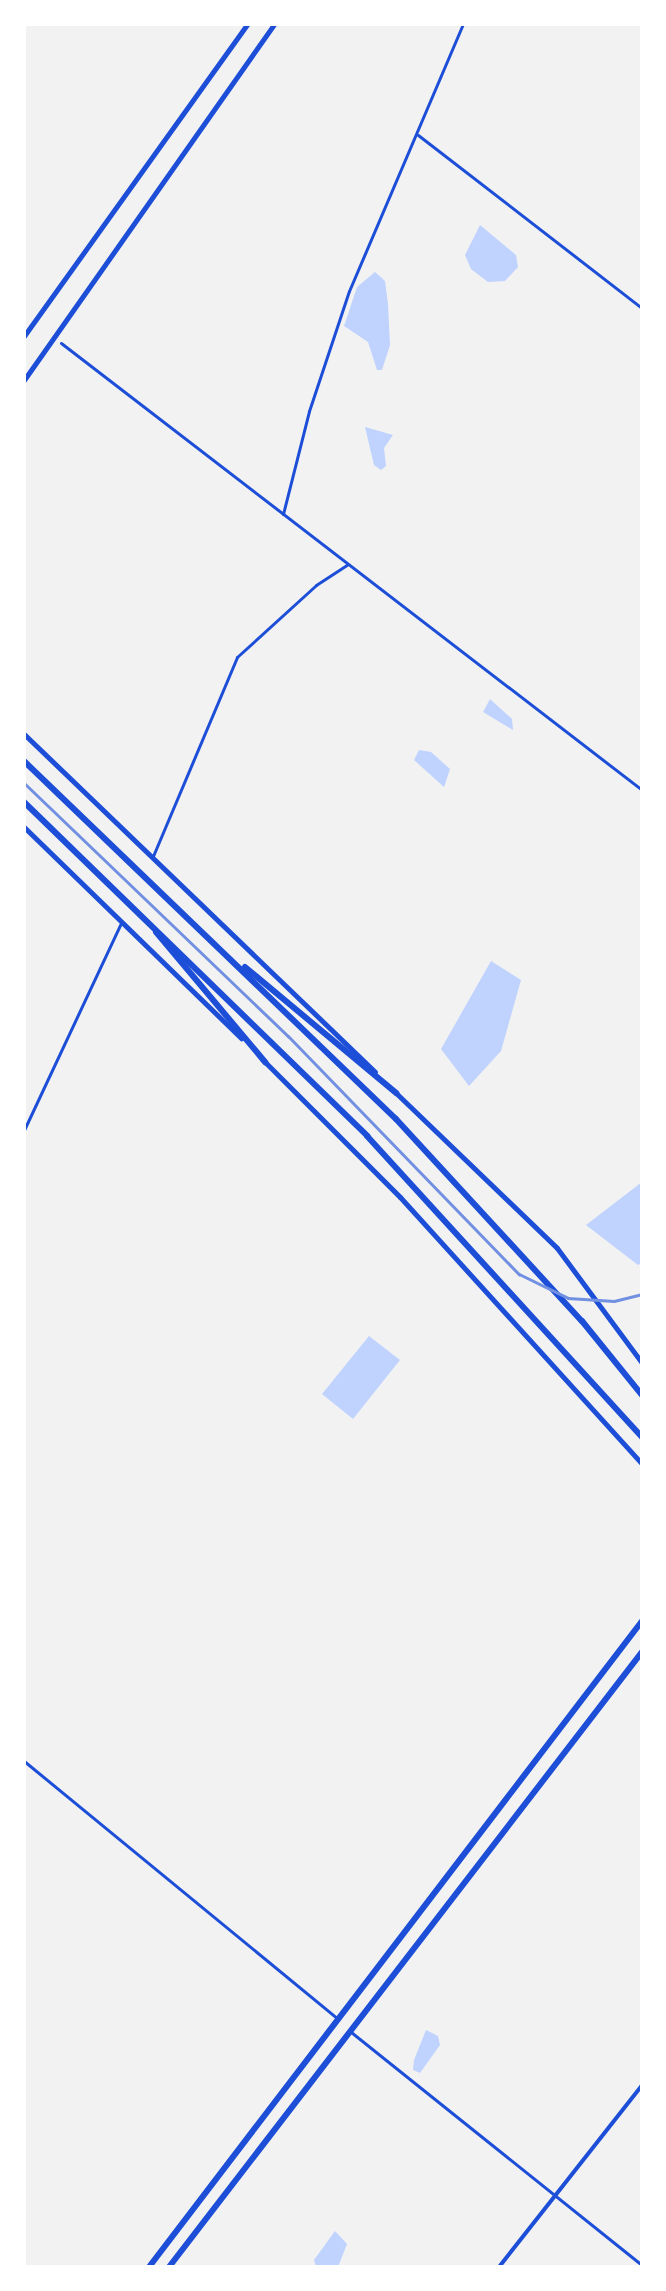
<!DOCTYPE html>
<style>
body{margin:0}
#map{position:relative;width:666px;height:2291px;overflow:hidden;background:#f2f2f2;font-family:Mulish,sans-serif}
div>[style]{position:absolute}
.water>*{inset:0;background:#bfd3fe}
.minor>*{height:3px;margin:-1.5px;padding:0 1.5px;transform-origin:1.5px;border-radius:1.5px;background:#1d4ed8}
.tertiary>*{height:4px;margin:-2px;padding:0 2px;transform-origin:2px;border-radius:2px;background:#1d4ed8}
.secondary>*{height:5px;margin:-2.5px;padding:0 2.5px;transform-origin:2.5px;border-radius:2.5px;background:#1d4ed8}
.primary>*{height:5px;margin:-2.5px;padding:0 2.5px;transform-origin:2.5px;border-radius:2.5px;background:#1d4ed8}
.trunk>*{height:6px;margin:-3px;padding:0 3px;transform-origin:3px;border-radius:3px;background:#1d4ed8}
.rail>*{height:3px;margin:-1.5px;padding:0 1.5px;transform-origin:1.5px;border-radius:1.5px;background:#7290e2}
span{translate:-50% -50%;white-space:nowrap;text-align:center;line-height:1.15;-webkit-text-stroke:8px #fff;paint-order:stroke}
.frame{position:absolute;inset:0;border:26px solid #fff;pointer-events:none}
</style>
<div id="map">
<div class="water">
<div style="clip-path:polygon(480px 225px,516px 255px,518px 267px,505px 281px,488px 282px,471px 269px,465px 255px)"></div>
<div style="clip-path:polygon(375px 272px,385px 281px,388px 304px,390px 345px,382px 370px,377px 370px,368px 342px,344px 326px,357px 287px)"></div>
<div style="clip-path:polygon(365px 427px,393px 435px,384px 448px,386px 466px,381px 470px,374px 465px)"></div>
<div style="clip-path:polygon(490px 699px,512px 719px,513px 730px,483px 712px)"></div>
<div style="clip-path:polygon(419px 750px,431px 752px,450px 769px,444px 787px,414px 760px)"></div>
<div style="clip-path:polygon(491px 961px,521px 980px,501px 1051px,469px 1086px,441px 1049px)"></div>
<div style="clip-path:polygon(642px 1182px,642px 1263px,638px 1265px,586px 1225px)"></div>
<div style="clip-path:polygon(369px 1336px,400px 1360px,353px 1419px,322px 1394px)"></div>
<div style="clip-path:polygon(426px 2030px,438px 2036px,440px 2045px,420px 2073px,413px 2070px,414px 2060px)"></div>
<div style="clip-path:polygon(335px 2231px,347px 2244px,338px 2267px,316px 2267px,314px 2260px)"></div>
</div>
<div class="minor">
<div style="left:418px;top:135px;width:283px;rotate:37.7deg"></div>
<div style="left:61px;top:343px;width:733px;rotate:37.57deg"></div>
<div style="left:283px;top:514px;width:106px;rotate:-75.8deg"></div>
<div style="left:309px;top:411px;width:126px;rotate:-71.6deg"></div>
<div style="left:349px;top:291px;width:290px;rotate:-66.9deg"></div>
<div style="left:153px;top:856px;width:216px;rotate:-67.1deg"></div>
<div style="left:237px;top:657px;width:107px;rotate:-42.3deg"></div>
<div style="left:316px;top:585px;width:37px;rotate:-33deg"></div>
<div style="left:24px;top:1130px;width:229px;rotate:-64.9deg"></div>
<div style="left:24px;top:1761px;width:405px;rotate:39.4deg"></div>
<div style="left:351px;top:2032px;width:373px;rotate:38.7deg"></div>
</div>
<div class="tertiary">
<div style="left:499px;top:2267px;width:231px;rotate:-51.8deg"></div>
</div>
<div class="secondary">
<div style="left:24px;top:734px;width:487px;rotate:43.9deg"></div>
<div style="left:24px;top:827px;width:303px;rotate:44.2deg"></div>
<div style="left:262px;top:1059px;width:195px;rotate:45deg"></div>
<div style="left:400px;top:1197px;width:360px;rotate:47.8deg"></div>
<div style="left:396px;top:1093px;width:223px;rotate:43.9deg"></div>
<div style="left:557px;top:1248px;width:143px;rotate:53.5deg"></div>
</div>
<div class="primary">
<div style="left:24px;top:336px;width:384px;rotate:-54.4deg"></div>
<div style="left:24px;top:380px;width:435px;rotate:-54.9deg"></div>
</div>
<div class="trunk">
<div style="left:24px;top:761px;width:516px;rotate:43.9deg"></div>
<div style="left:396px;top:1119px;width:275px;rotate:47.4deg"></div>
<div style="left:582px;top:1321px;width:95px;rotate:51deg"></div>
<div style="left:24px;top:802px;width:479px;rotate:44.2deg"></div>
<div style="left:367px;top:1136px;width:408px;rotate:47.6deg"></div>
<div style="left:156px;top:932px;width:170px;rotate:50deg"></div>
<div style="left:245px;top:967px;width:197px;rotate:39.8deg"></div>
<div style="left:149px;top:2267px;width:813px;rotate:-52.65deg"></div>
<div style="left:169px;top:2267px;width:776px;rotate:-52.44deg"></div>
</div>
<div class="rail">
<div style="left:24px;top:783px;width:366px;rotate:43.8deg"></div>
<div style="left:288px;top:1036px;width:332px;rotate:45.9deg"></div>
<div style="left:519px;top:1274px;width:55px;rotate:26.1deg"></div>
<div style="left:568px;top:1298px;width:46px;rotate:3.7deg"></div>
<div style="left:614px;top:1301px;width:29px;rotate:-14deg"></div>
</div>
<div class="frame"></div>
</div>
